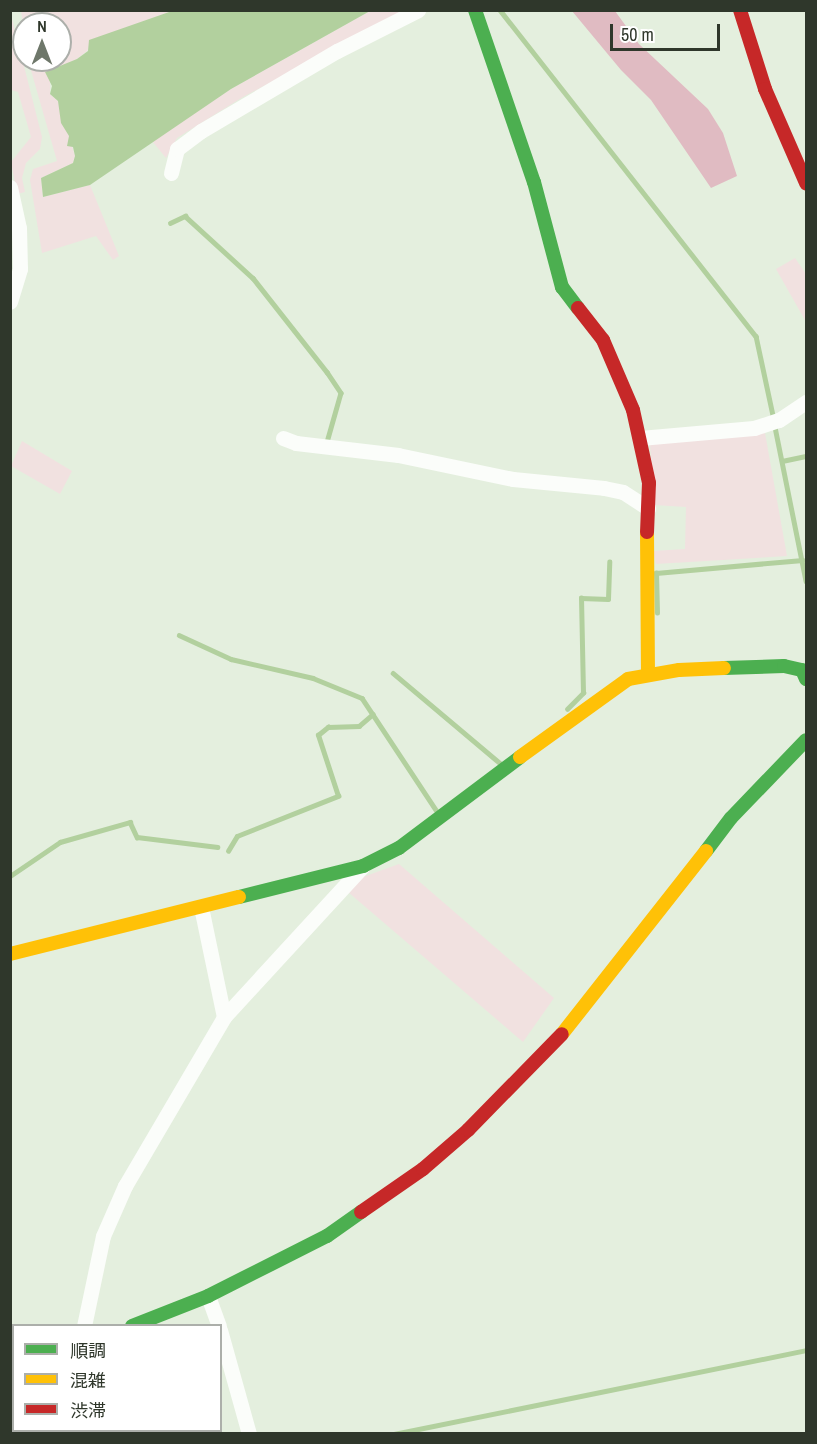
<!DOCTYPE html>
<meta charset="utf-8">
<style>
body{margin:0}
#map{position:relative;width:817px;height:1444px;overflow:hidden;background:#e4efde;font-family:"Archivo Narrow","Noto Sans JP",sans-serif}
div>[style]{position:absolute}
.green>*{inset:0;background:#f1e1e0}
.forest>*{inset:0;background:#e0bbc2}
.water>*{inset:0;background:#b2d09e}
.stream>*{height:4.5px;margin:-2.25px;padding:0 2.25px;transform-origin:2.25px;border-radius:2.25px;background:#b2d09e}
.street>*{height:15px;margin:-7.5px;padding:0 7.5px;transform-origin:7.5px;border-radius:7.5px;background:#fbfdfa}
.fast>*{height:14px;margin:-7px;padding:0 7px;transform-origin:7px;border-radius:7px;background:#4caf50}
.slow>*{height:14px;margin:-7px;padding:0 7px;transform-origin:7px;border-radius:7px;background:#ffc107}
.jam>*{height:14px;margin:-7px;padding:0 7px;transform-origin:7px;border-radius:7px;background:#c62828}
span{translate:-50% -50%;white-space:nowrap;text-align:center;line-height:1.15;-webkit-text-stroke:4.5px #fff;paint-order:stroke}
.frame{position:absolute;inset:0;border:12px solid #2f372b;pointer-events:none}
.legend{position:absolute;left:12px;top:1324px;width:210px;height:108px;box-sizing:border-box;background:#fff;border:2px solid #acafaa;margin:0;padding:8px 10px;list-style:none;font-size:18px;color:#2f372b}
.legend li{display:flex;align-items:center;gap:12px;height:30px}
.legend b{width:30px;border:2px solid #acafaa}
.north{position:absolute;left:12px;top:12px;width:60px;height:60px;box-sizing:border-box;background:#fff;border:2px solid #acafaa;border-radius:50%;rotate:0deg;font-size:16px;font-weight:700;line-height:24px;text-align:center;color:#2f372b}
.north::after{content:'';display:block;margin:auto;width:21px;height:27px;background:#6e776a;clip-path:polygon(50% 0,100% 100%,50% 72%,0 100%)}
.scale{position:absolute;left:610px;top:24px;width:110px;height:27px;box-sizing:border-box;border:3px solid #2f372b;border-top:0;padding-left:8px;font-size:18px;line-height:21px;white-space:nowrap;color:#2f372b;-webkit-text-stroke:4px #fff;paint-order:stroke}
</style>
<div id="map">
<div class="green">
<div style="clip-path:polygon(10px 11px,42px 137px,40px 149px,26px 163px,22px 178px,25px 192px,17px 194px,11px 162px,31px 137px,18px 92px,11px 90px)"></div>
<div style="clip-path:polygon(21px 11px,172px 11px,93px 40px,87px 51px,50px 80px,50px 94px,58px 101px,75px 156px,73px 163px,41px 178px,43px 197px,90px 185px,119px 256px,113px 260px,96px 236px,42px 253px,30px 180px,33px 169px,57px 161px,28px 60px,60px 60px,60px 24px,24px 24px,24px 30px)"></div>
<div style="clip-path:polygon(370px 11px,405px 11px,243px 97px,177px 138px,166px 158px,152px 141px,231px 89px)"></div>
<div style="clip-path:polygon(795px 258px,806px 274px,806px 322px,776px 269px)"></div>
<div style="clip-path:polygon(765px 433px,787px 556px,656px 564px,653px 551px,685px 549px,686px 507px,654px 505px,650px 443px)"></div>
<div style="clip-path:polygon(22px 441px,72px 471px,60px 494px,11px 466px)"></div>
<div style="clip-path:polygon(399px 864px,554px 998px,523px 1042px,348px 892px,363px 877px)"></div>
</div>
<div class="forest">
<div style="clip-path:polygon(572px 11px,615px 11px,639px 44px,708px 109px,723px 133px,737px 176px,711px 188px,651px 100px,621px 70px)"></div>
</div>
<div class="water">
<div style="clip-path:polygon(172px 11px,370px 11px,231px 89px,90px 185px,43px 197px,41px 178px,73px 163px,75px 156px,73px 147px,67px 146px,69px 136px,61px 123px,58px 101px,50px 94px,52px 86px,45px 72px,77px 59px,88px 51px,89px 40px)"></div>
</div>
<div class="stream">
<div style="left:500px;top:10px;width:415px;rotate:51.9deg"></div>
<div style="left:756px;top:336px;width:81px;rotate:77.9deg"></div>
<div style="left:170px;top:223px;width:17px;rotate:-25deg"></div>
<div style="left:185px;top:216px;width:92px;rotate:42.4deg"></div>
<div style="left:253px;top:278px;width:120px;rotate:51.8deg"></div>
<div style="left:327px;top:372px;width:25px;rotate:56deg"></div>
<div style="left:341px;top:393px;width:51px;rotate:105.9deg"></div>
<div style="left:775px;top:427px;width:157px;rotate:78.6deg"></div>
<div style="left:782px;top:461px;width:25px;rotate:-12deg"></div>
<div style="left:657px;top:613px;width:40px;rotate:-91.4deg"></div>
<div style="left:656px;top:573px;width:147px;rotate:-5.1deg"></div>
<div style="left:179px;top:635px;width:57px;rotate:24.8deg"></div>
<div style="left:231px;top:659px;width:84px;rotate:13deg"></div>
<div style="left:313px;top:678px;width:53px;rotate:22.2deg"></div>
<div style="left:362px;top:698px;width:134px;rotate:56.5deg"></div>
<div style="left:393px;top:673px;width:140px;rotate:40.1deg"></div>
<div style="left:567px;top:709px;width:23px;rotate:-45deg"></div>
<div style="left:583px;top:693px;width:95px;rotate:-91.2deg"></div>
<div style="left:581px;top:598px;width:27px;rotate:2deg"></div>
<div style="left:608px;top:599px;width:37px;rotate:-88deg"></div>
<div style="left:228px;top:851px;width:17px;rotate:-59deg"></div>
<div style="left:237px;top:836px;width:109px;rotate:-21.6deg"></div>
<div style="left:338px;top:796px;width:64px;rotate:-108.2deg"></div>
<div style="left:318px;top:735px;width:13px;rotate:-39deg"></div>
<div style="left:328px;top:727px;width:31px;rotate:-2deg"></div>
<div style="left:359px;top:726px;width:18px;rotate:-41deg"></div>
<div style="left:10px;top:876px;width:60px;rotate:-34.2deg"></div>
<div style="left:60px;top:842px;width:73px;rotate:-15.9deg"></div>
<div style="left:130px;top:822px;width:17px;rotate:65deg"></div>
<div style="left:137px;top:837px;width:81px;rotate:7.1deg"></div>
<div style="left:394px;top:1434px;width:420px;rotate:-11.5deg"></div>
</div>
<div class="street">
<div style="left:171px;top:173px;width:25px;rotate:-76deg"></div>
<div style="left:177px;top:149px;width:30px;rotate:-37deg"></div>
<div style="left:201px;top:131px;width:158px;rotate:-30.5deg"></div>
<div style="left:337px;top:51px;width:91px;rotate:-26.8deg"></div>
<div style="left:10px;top:187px;width:42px;rotate:77.6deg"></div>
<div style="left:19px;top:228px;width:41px;rotate:88.6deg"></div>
<div style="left:20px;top:269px;width:34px;rotate:107deg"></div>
<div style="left:283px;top:438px;width:14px;rotate:21deg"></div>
<div style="left:296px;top:443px;width:103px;rotate:6.7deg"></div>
<div style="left:398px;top:455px;width:117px;rotate:11.8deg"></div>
<div style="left:513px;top:479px;width:91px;rotate:5.6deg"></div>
<div style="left:604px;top:488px;width:19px;rotate:12deg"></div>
<div style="left:623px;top:492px;width:30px;rotate:33deg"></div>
<div style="left:640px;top:438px;width:114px;rotate:-5deg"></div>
<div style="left:754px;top:428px;width:26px;rotate:-18deg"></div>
<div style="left:779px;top:420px;width:32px;rotate:-34deg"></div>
<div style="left:201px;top:907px;width:112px;rotate:78.2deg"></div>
<div style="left:208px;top:1296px;width:32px;rotate:70deg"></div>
<div style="left:84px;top:1326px;width:92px;rotate:-78.1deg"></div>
<div style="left:103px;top:1236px;width:55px;rotate:-66.3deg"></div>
<div style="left:125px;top:1186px;width:196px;rotate:-59.6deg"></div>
<div style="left:224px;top:1017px;width:205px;rotate:-47.4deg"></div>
<div style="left:220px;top:1330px;width:108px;rotate:74.4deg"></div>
</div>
<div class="fast">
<div style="left:475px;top:10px;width:182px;rotate:71.1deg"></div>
<div style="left:534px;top:182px;width:109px;rotate:75.1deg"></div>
<div style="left:562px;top:287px;width:26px;rotate:53deg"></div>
<div style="left:724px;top:668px;width:60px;rotate:-1.9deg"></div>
<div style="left:784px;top:666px;width:18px;rotate:13deg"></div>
<div style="left:802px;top:670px;width:10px;rotate:66deg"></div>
<div style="left:706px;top:851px;width:41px;rotate:-52.9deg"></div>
<div style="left:731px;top:818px;width:108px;rotate:-46.1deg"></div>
<div style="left:239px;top:897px;width:128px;rotate:-14deg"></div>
<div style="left:363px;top:866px;width:40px;rotate:-26.6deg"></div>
<div style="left:399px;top:848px;width:151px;rotate:-36.9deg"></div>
<div style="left:132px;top:1326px;width:82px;rotate:-21.5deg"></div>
<div style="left:208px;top:1296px;width:133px;rotate:-26.8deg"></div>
<div style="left:327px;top:1236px;width:42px;rotate:-35.2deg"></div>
</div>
<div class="slow">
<div style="left:647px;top:532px;width:140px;rotate:89.6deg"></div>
<div style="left:520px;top:757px;width:133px;rotate:-35.8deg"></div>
<div style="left:628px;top:679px;width:52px;rotate:-10deg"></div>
<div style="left:679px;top:670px;width:45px;rotate:-2.5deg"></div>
<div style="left:10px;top:954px;width:236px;rotate:-14deg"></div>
<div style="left:562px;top:1034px;width:233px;rotate:-51.8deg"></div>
</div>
<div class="jam">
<div style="left:740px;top:10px;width:83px;rotate:72.4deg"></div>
<div style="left:765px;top:89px;width:103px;rotate:66.4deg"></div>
<div style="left:578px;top:308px;width:41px;rotate:52deg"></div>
<div style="left:603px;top:340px;width:76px;rotate:66.8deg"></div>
<div style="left:633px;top:410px;width:75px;rotate:77.6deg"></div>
<div style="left:649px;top:483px;width:49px;rotate:92.3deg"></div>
<div style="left:361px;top:1212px;width:75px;rotate:-34.7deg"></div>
<div style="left:423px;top:1169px;width:60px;rotate:-40.9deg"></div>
<div style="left:468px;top:1130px;width:134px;rotate:-45.6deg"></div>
<div style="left:10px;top:1358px;width:4px"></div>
</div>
<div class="frame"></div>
<ul class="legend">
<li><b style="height:8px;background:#4caf50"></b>順調</li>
<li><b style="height:8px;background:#ffc107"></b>混雑</li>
<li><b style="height:8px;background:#c62828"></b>渋滞</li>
</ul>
<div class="north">N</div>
<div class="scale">50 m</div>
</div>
